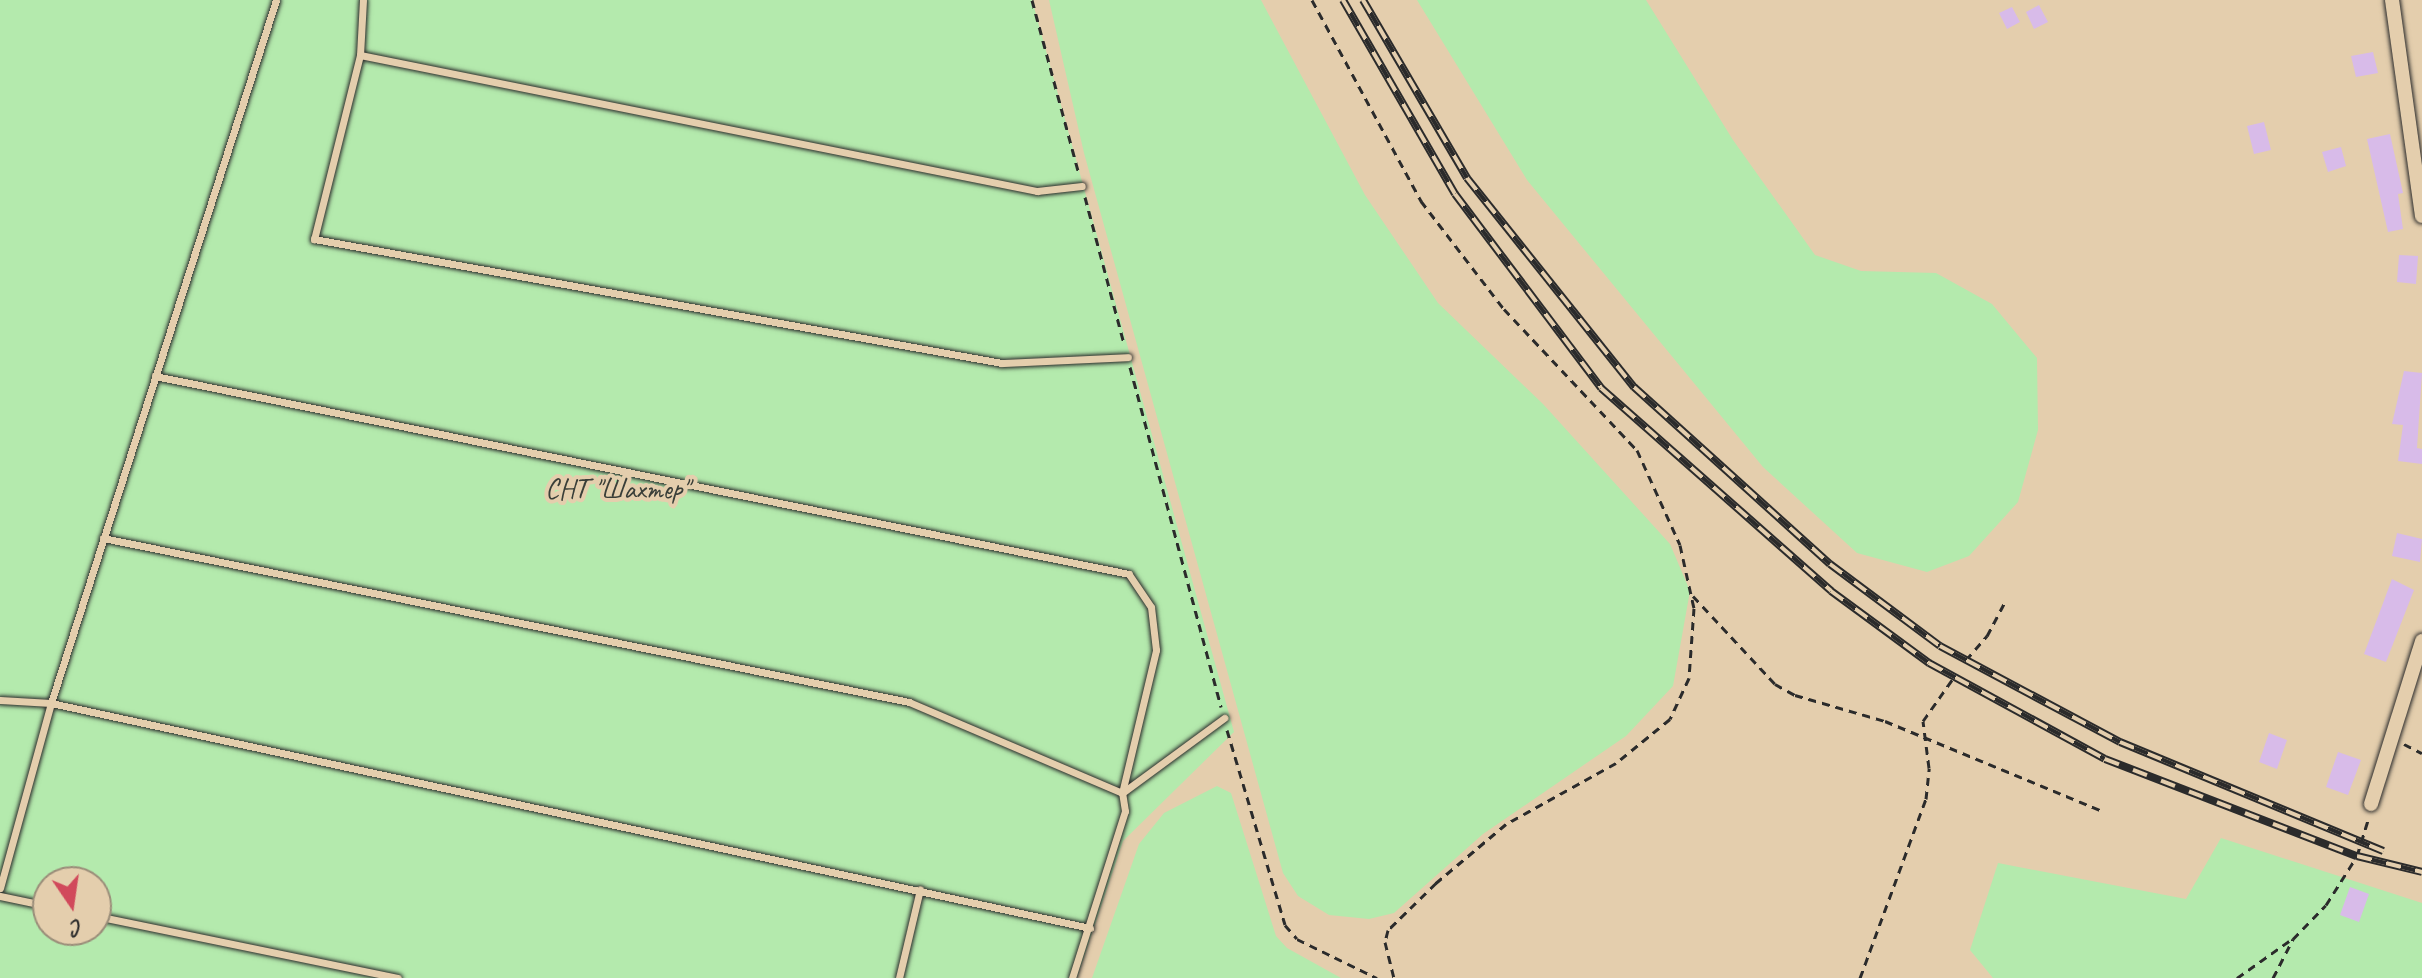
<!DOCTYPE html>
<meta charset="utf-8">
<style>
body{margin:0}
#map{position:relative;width:2422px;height:978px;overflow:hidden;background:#e4cead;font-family:Caveat,sans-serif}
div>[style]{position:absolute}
.green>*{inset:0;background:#b4eaad}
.building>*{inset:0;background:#d8bbe9}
.path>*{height:3px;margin-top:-1.5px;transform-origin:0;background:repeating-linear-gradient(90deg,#2b2b2b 0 8px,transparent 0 14px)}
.roads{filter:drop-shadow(0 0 2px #2b2b2b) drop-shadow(0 0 2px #2b2b2b)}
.lane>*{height:7px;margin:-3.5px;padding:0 3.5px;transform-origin:3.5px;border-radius:3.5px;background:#e4cead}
.street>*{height:14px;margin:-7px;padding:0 7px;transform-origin:7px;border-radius:7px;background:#e4cead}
.rail>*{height:8px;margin-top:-4px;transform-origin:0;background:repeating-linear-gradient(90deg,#e4cead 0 15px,#2b2b2b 0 30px);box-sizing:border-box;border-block:2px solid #2b2b2b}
span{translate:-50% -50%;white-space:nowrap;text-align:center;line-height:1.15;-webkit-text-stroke:8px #e4cead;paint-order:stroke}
.park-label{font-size:28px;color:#393e38}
.north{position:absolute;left:32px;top:866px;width:80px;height:80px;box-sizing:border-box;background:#e4cead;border:2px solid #9a8d79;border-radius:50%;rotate:167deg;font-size:22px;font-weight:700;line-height:32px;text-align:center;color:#2b2b2b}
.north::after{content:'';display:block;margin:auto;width:28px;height:36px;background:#d1495b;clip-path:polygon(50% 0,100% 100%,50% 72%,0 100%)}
</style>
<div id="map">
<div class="green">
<div style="clip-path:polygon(evenodd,0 0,1032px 0,1234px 732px,1123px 841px,1077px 978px,0 978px,0 0,48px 882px,96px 882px,96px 930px,48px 930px,48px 882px)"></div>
<div style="clip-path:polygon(1049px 0,1261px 0,1365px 195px,1438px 303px,1543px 404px,1670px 544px,1690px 591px,1673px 686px,1626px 736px,1483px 834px,1394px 913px,1369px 919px,1329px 915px,1298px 896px,1283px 873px,1084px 153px)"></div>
<div style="clip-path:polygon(1417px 0,1646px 0,1733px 140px,1815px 255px,1861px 271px,1936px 273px,1992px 304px,2037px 358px,2038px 430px,2018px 502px,1969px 556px,1927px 572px,1857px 553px,1763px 467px,1527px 180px)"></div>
<div style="clip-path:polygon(1217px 786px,1231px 793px,1276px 936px,1287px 948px,1341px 978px,1092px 978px,1139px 844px,1164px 813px)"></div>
<div style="clip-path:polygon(2221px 838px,2422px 903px,2422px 978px,1993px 978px,1970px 950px,1998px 863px,2186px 899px)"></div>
</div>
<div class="building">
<div style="clip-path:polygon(2039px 5px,2048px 22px,2034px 29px,2026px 12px)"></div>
<div style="clip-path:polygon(2012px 7px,2020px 22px,2007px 29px,1999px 13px)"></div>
<div style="clip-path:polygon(2373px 52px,2378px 73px,2356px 77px,2351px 56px)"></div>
<div style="clip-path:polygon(2264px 122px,2271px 150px,2254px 154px,2247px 126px)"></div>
<div style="clip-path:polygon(2390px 134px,2403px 193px,2398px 194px,2403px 229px,2388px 232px,2367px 139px)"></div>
<div style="clip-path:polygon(2341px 147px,2346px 166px,2328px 172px,2322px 152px)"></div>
<div style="clip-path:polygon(2399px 255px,2418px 256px,2416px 284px,2397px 282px)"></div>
<div style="clip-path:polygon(2404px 371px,2422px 373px,2417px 448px,2422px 449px,2422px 464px,2398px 461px,2403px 425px,2392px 424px)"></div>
<div style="clip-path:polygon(2397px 533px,2422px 539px,2420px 562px,2392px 556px)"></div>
<div style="clip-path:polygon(2392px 579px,2414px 590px,2386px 662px,2364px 654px)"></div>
<div style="clip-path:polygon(2269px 733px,2287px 740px,2277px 769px,2259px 762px)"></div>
<div style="clip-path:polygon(2338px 752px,2361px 760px,2348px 795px,2326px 787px)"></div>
<div style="clip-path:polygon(2350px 887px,2369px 894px,2359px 922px,2340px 915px)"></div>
</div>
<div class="path">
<div style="left:1032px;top:0;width:180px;rotate:74.9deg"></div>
<div style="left:1312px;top:0;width:229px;rotate:61.5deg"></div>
<div style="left:1421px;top:201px;width:136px;rotate:52.5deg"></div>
<div style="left:1504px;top:309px;width:194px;rotate:46.7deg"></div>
<div style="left:1637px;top:450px;width:104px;rotate:65.6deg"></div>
<div style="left:1680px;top:545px;width:65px;rotate:77.5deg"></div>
<div style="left:1694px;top:608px;width:70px;rotate:94.1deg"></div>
<div style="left:1689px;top:678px;width:45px;rotate:114.9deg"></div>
<div style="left:1670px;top:719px;width:70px;rotate:140.8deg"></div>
<div style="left:1616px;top:763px;width:126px;rotate:151deg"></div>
<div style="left:1506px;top:824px;width:92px;rotate:139.9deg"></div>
<div style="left:1436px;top:883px;width:67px;rotate:135.6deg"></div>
<div style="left:1388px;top:930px;width:12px;rotate:104deg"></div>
<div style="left:1385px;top:942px;width:37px;rotate:76deg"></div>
<div style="left:1085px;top:197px;width:152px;rotate:75.1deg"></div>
<div style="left:1130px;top:367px;width:352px;rotate:75deg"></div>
<div style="left:1693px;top:596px;width:120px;rotate:47deg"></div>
<div style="left:1775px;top:684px;width:23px;rotate:29deg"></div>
<div style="left:1795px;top:695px;width:94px;rotate:16.1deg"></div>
<div style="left:1885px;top:721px;width:233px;rotate:22.5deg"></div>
<div style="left:1966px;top:660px;width:32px;rotate:-49deg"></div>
<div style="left:1987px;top:636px;width:41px;rotate:-62.2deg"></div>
<div style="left:1227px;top:730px;width:203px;rotate:73.4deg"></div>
<div style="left:1285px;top:925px;width:18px;rotate:49deg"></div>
<div style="left:1297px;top:939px;width:89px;rotate:26deg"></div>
<div style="left:2404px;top:744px;width:20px;rotate:27deg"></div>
<div style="left:1860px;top:978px;width:191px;rotate:-69.8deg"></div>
<div style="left:1926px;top:799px;width:31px;rotate:-84deg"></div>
<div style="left:1929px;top:768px;width:47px;rotate:-97.3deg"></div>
<div style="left:1923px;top:721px;width:54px;rotate:-54.8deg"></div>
<div style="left:2237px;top:978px;width:64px;rotate:-35.4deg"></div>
<div style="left:2273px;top:978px;width:44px;rotate:-62.9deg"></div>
<div style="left:2293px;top:939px;width:47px;rotate:-45.9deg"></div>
<div style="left:2326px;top:905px;width:58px;rotate:-57.7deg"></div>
<div style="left:2357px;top:856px;width:39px;rotate:-73deg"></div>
</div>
<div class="roads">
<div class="lane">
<div style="left:276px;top:0;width:738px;rotate:107.75deg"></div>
<div style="left:51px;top:703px;width:1063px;rotate:12.22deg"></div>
<div style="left:363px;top:0;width:55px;rotate:93.1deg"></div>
<div style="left:360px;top:55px;width:190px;rotate:104deg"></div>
<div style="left:314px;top:239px;width:699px;rotate:10.22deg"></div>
<div style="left:1002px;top:363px;width:126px;rotate:-2.7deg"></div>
<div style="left:360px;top:55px;width:691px;rotate:11.36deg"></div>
<div style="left:1037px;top:191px;width:45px;rotate:-6.3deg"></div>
<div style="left:103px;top:538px;width:823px;rotate:11.5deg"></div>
<div style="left:909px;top:702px;width:232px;rotate:23.1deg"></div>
<div style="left:1122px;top:793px;width:147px;rotate:-76.6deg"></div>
<div style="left:1156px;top:650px;width:43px;rotate:-96.6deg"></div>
<div style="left:1151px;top:607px;width:40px;rotate:-124deg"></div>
<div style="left:1129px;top:574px;width:994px;rotate:-168.51deg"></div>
<div style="left:0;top:700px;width:51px;rotate:3.4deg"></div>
<div style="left:51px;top:703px;width:192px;rotate:105.4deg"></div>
<div style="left:0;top:896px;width:49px;rotate:11.8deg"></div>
<div style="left:96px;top:916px;width:308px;rotate:11.6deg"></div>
<div style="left:899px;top:978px;width:91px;rotate:-76.7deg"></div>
<div style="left:1072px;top:978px;width:175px;rotate:-72.4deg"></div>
<div style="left:1125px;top:811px;width:18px;rotate:-99deg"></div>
<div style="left:1122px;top:793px;width:127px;rotate:-36.3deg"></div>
</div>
<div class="street">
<div style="left:2392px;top:0;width:218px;rotate:82.1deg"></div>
<div style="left:2371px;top:804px;width:171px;rotate:-72.6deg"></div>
</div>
</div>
<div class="rail">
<div style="left:1343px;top:0;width:224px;rotate:60deg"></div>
<div style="left:1455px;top:194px;width:243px;rotate:53deg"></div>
<div style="left:1601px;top:388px;width:307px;rotate:41.4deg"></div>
<div style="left:1831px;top:591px;width:122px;rotate:36.3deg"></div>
<div style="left:1929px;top:663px;width:200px;rotate:28.6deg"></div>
<div style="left:2105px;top:759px;width:270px;rotate:21.1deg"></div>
<div style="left:2357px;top:856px;width:67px;rotate:13.8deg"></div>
<div style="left:1363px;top:0;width:206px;rotate:59.7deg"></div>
<div style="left:1467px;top:178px;width:268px;rotate:51.4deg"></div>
<div style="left:1634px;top:387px;width:264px;rotate:42.1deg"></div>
<div style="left:1830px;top:564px;width:137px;rotate:36.7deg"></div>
<div style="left:1940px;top:646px;width:204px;rotate:28.1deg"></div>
<div style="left:2120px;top:742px;width:285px;rotate:22.5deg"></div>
</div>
<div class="park-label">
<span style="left:617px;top:489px">СНТ "Шахтер"</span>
</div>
<div class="north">С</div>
</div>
